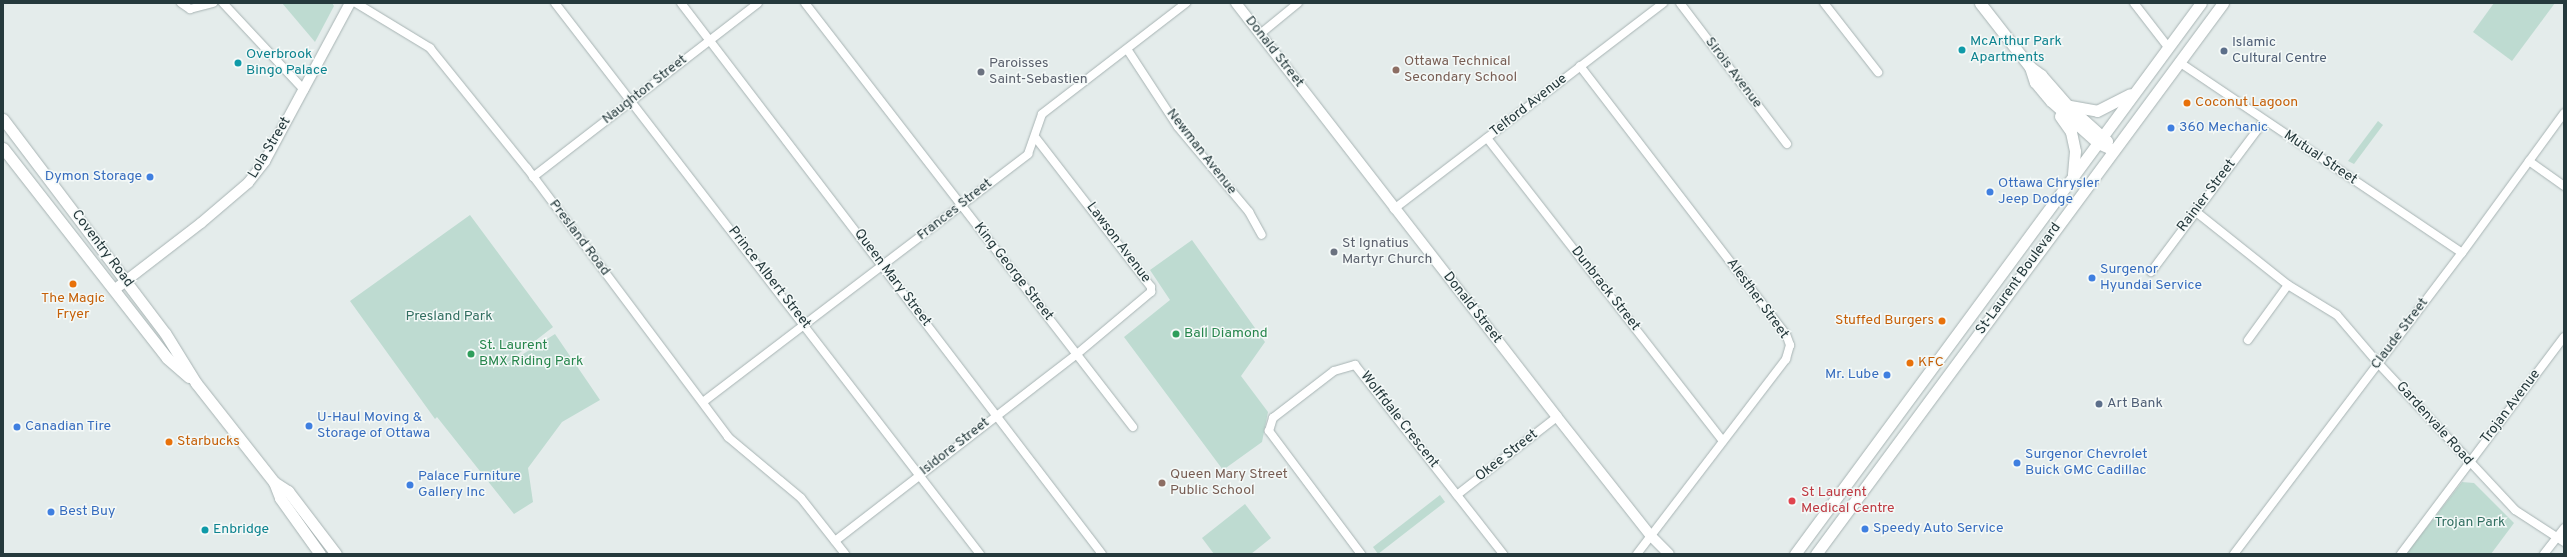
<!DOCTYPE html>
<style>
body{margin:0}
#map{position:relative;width:2567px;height:557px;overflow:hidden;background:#e4eceb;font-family:Overpass,sans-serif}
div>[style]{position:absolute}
.green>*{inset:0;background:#bedbd1}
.roads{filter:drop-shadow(0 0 1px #a7b3b3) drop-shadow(0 0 1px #a7b3b3)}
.minor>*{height:8px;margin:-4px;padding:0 4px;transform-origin:4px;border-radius:4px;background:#fff}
.tertiary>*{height:10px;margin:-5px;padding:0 5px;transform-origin:5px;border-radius:5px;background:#fff}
.secondary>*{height:11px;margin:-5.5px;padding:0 5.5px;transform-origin:5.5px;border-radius:5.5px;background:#fff}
.dots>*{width:11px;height:11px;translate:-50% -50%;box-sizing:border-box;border:2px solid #f4f9f8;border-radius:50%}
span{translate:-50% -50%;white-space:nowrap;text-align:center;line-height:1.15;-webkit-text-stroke:3px #f4f9f8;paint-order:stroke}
.culture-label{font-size:14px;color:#0d838f}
.left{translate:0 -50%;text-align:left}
.service-label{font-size:14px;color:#4e5e75}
.street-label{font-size:14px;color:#25393c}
.education-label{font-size:14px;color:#785e54}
.worship-label{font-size:14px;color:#5b616d}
.food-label{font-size:14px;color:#c56008}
.right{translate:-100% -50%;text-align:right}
.shop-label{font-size:14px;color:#366cbe}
.park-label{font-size:14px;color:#326f61}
.leisure-label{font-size:14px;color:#27864d}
.health-label{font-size:14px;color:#be3a42}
.frame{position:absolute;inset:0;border:4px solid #25393c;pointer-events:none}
</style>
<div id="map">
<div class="green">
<div style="clip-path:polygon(282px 3px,332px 3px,334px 6px,315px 42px)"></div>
<div style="clip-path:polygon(2494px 3px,2555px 3px,2512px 61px,2473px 32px)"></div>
<div style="clip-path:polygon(2378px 121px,2383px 125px,2354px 164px,2348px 161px)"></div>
<div style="clip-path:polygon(470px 215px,553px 327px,499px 369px,555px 334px,600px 400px,562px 422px,528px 468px,533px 502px,514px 514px,437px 417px,435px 419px,350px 301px)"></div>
<div style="clip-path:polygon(1192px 240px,1265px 342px,1241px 376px,1268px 412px,1262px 442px,1223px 470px,1124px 337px,1170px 300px,1150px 270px)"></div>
<div style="clip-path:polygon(2462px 482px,2474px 483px,2514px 523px,2491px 554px,2406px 554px)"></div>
<div style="clip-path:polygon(1440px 495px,1445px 502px,1378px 554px,1373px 547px)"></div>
<div style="clip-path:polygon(1245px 504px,1271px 538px,1251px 554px,1214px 554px,1202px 538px)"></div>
</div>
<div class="roads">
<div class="minor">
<div style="left:181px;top:3px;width:11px;rotate:34deg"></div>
<div style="left:190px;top:9px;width:24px;rotate:-15deg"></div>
<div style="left:223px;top:3px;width:119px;rotate:47deg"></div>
<div style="left:356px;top:3px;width:87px;rotate:31.3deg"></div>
<div style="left:430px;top:48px;width:154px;rotate:51.1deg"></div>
<div style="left:527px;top:168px;width:336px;rotate:53.2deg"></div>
<div style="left:728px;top:437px;width:95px;rotate:39.9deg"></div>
<div style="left:801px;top:498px;width:71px;rotate:51.8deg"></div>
<div style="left:555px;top:3px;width:696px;rotate:52.36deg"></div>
<div style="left:681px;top:3px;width:693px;rotate:52.62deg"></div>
<div style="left:805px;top:3px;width:536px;rotate:52.28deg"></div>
<div style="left:1680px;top:3px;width:177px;rotate:52.8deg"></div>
<div style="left:1824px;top:3px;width:88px;rotate:52deg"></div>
<div style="left:2134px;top:3px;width:56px;rotate:52.3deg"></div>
<div style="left:1260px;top:34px;width:49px;rotate:-39.2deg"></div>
<div style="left:1127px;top:49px;width:93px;rotate:56.8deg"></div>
<div style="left:1178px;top:127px;width:111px;rotate:50.1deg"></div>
<div style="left:1249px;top:212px;width:26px;rotate:61deg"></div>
<div style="left:2179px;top:62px;width:341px;rotate:34deg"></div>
<div style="left:1580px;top:66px;width:338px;rotate:52.5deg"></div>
<div style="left:1786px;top:334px;width:12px;rotate:70deg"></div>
<div style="left:1790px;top:345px;width:15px;rotate:106deg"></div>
<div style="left:1786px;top:359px;width:245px;rotate:127.4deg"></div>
<div style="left:1487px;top:138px;width:383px;rotate:52.1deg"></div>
<div style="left:2529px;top:161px;width:43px;rotate:35.5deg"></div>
<div style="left:533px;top:177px;width:284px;rotate:-37.7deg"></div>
<div style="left:1394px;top:209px;width:339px;rotate:-37.4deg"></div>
<div style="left:2195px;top:211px;width:119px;rotate:38.5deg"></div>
<div style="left:2288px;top:285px;width:57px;rotate:31.5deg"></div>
<div style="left:2337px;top:315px;width:63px;rotate:49.5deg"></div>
<div style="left:2378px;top:363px;width:201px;rotate:47deg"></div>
<div style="left:2515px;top:510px;width:59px;rotate:33.1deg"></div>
<div style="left:2151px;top:272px;width:189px;rotate:-53.2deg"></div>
<div style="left:2248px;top:340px;width:68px;rotate:-54deg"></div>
<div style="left:703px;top:402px;width:409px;rotate:-37.3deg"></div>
<div style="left:1028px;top:154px;width:42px;rotate:-70.7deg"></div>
<div style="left:1042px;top:114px;width:182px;rotate:-37.6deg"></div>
<div style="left:1457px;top:495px;width:127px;rotate:-38deg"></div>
<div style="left:835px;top:541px;width:306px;rotate:-37.7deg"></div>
<div style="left:1077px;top:354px;width:97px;rotate:-40deg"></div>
<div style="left:1151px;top:292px;width:5px;rotate:-90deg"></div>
<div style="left:1151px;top:287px;width:188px;rotate:-127.7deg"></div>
<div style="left:1361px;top:554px;width:154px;rotate:-126.8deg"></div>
<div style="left:1269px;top:431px;width:14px;rotate:-73deg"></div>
<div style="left:1273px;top:418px;width:77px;rotate:-37.6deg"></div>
<div style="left:1334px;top:371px;width:22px;rotate:-16deg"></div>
<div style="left:1355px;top:365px;width:240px;rotate:51.9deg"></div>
<div style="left:2234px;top:554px;width:378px;rotate:-52.9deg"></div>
<div style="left:2462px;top:253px;width:173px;rotate:-53.9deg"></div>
<div style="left:2401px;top:554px;width:271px;rotate:-53.1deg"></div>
<div style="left:2544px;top:554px;width:33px;rotate:-52deg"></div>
</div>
<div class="tertiary">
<div style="left:1236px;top:3px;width:524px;rotate:52.21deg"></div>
<div style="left:1557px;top:417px;width:152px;rotate:51.7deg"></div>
<div style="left:1651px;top:536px;width:25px;rotate:45deg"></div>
<div style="left:114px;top:290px;width:110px;rotate:-37.6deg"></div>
<div style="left:201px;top:223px;width:62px;rotate:-40.4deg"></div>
<div style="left:248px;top:183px;width:28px;rotate:-52deg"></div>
<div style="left:265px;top:161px;width:179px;rotate:-61.7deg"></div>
</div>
<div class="secondary">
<div style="left:1980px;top:3px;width:81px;rotate:52deg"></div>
<div style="left:2030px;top:67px;width:16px;rotate:72deg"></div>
<div style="left:2035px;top:82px;width:25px;rotate:50deg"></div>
<div style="left:2051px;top:101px;width:63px;rotate:41.8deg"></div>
<div style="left:2098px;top:143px;width:17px;rotate:24deg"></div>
<div style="left:2030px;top:67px;width:14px;rotate:36deg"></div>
<div style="left:2041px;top:75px;width:40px;rotate:49deg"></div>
<div style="left:2067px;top:105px;width:54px;rotate:42deg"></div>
<div style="left:2070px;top:106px;width:27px;rotate:10deg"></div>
<div style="left:2097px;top:111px;width:37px;rotate:-27deg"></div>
<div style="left:2060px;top:116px;width:19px;rotate:55deg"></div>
<div style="left:2071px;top:132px;width:19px;rotate:78deg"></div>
<div style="left:2075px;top:151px;width:24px;rotate:95deg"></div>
<div style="left:3px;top:119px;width:268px;rotate:52.9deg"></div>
<div style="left:165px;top:333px;width:59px;rotate:58.2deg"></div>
<div style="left:196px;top:383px;width:126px;rotate:51.8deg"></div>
<div style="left:274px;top:482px;width:17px;rotate:69deg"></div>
<div style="left:280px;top:498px;width:69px;rotate:54.5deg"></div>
<div style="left:3px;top:148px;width:266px;rotate:52deg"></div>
<div style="left:167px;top:358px;width:29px;rotate:41deg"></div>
<div style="left:274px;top:482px;width:17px;rotate:33deg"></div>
<div style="left:288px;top:491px;width:79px;rotate:52.7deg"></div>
<div style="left:1795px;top:554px;width:684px;rotate:-53.62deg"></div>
<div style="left:1816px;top:554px;width:685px;rotate:-53.55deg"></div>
</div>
</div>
<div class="dots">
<div style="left:1962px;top:50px;background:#0f9aa8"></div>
<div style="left:2224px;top:51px;background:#5c6f8a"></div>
<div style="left:238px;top:63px;background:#0f9aa8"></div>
<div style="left:1396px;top:70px;background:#8d6e63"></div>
<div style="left:981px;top:72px;background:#6b7280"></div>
<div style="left:2187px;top:103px;background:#e8710a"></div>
<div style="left:2171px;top:128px;background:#3f7fe0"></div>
<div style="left:150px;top:177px;background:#3f7fe0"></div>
<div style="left:1990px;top:192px;background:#3f7fe0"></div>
<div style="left:1334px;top:252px;background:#6b7280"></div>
<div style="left:2092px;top:278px;background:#3f7fe0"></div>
<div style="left:73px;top:284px;background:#e8710a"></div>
<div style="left:1942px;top:321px;background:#e8710a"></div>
<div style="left:1176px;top:334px;background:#2e9e5b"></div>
<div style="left:471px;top:354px;background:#2e9e5b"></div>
<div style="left:1910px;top:363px;background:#e8710a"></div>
<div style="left:1887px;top:375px;background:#3f7fe0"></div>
<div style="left:2099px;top:404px;background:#5c6f8a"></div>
<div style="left:309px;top:426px;background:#3f7fe0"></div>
<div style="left:17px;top:427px;background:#3f7fe0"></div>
<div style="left:169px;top:442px;background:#e8710a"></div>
<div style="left:2017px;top:463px;background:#3f7fe0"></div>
<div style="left:1162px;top:483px;background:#8d6e63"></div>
<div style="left:410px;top:485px;background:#3f7fe0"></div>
<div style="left:1792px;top:501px;background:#e0444e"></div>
<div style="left:51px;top:512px;background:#3f7fe0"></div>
<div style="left:1865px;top:529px;background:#3f7fe0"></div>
<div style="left:205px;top:530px;background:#0f9aa8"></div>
</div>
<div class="culture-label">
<span class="left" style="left:1970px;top:50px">McArthur Park<br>Apartments</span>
<span class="left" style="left:246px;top:63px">Overbrook<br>Bingo Palace</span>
<span class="left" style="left:213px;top:530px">Enbridge</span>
</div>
<div class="service-label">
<span class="left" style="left:2232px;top:51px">Islamic<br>Cultural Centre</span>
<span class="left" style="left:2107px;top:404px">Art Bank</span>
</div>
<div class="street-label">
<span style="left:1274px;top:52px;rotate:52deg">Donald Street</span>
<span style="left:1733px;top:73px;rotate:53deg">Sirois Avenue</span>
<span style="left:645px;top:90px;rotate:-38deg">Naughton Street</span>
<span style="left:1529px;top:106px;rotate:-38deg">Telford Avenue</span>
<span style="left:270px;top:148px;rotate:-59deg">Lola Street</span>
<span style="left:1201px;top:152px;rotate:52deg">Newman Avenue</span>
<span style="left:2320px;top:158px;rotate:34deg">Mutual Street</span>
<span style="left:2207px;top:196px;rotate:-53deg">Rainier Street</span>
<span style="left:955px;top:210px;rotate:-38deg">Frances Street</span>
<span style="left:579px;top:238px;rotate:53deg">Presland Road</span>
<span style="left:1118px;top:243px;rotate:53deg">Lawson Avenue</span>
<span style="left:102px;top:249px;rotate:53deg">Coventry Road</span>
<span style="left:1013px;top:272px;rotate:52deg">King George Street</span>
<span style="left:769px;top:278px;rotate:52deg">Prince Albert Street</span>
<span style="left:892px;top:278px;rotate:53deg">Queen Mary Street</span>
<span style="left:2019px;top:279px;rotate:-54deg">St-Laurent Boulevard</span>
<span style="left:1605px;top:289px;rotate:52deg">Dunbrack Street</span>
<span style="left:1757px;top:299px;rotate:54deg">Alesther Street</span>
<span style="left:1472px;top:308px;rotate:52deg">Donald Street</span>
<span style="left:2400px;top:334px;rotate:-53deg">Claude Street</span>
<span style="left:2511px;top:407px;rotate:-53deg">Trojan Avenue</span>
<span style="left:1399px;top:420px;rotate:52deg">Wolffdale Crescent</span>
<span style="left:2434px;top:424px;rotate:48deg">Gardenvale Road</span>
<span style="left:955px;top:447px;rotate:-38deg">Isidore Street</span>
<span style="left:1507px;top:456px;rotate:-38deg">Okee Street</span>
</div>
<div class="education-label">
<span class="left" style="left:1404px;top:70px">Ottawa Technical<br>Secondary School</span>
<span class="left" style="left:1170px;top:483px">Queen Mary Street<br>Public School</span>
</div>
<div class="worship-label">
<span class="left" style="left:989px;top:72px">Paroisses<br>Saint-Sebastien</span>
<span class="left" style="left:1342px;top:252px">St Ignatius<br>Martyr Church</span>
</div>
<div class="food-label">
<span class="left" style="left:2195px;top:103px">Coconut Lagoon</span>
<span style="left:73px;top:307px">The Magic<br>Fryer</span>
<span class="right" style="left:1934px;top:321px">Stuffed Burgers</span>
<span class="left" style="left:1918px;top:363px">KFC</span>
<span class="left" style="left:177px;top:442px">Starbucks</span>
</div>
<div class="shop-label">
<span class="left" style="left:2179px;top:128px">360 Mechanic</span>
<span class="right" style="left:142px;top:177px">Dymon Storage</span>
<span class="left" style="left:1998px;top:192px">Ottawa Chrysler<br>Jeep Dodge</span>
<span class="left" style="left:2100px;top:278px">Surgenor<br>Hyundai Service</span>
<span class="right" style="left:1879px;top:375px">Mr. Lube</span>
<span class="left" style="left:317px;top:426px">U-Haul Moving &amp;<br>Storage of Ottawa</span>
<span class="left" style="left:25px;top:427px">Canadian Tire</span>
<span class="left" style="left:2025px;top:463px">Surgenor Chevrolet<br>Buick GMC Cadillac</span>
<span class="left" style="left:418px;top:485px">Palace Furniture<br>Gallery Inc</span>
<span class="left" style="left:59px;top:512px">Best Buy</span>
<span class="left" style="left:1873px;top:529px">Speedy Auto Service</span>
</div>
<div class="park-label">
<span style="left:449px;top:317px">Presland Park</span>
<span style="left:2470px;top:523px">Trojan Park</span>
</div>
<div class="leisure-label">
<span class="left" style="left:1184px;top:334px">Ball Diamond</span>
<span class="left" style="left:479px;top:354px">St. Laurent<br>BMX Riding Park</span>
</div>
<div class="health-label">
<span class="left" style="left:1801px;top:501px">St Laurent<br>Medical Centre</span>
</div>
<div class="frame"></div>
</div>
